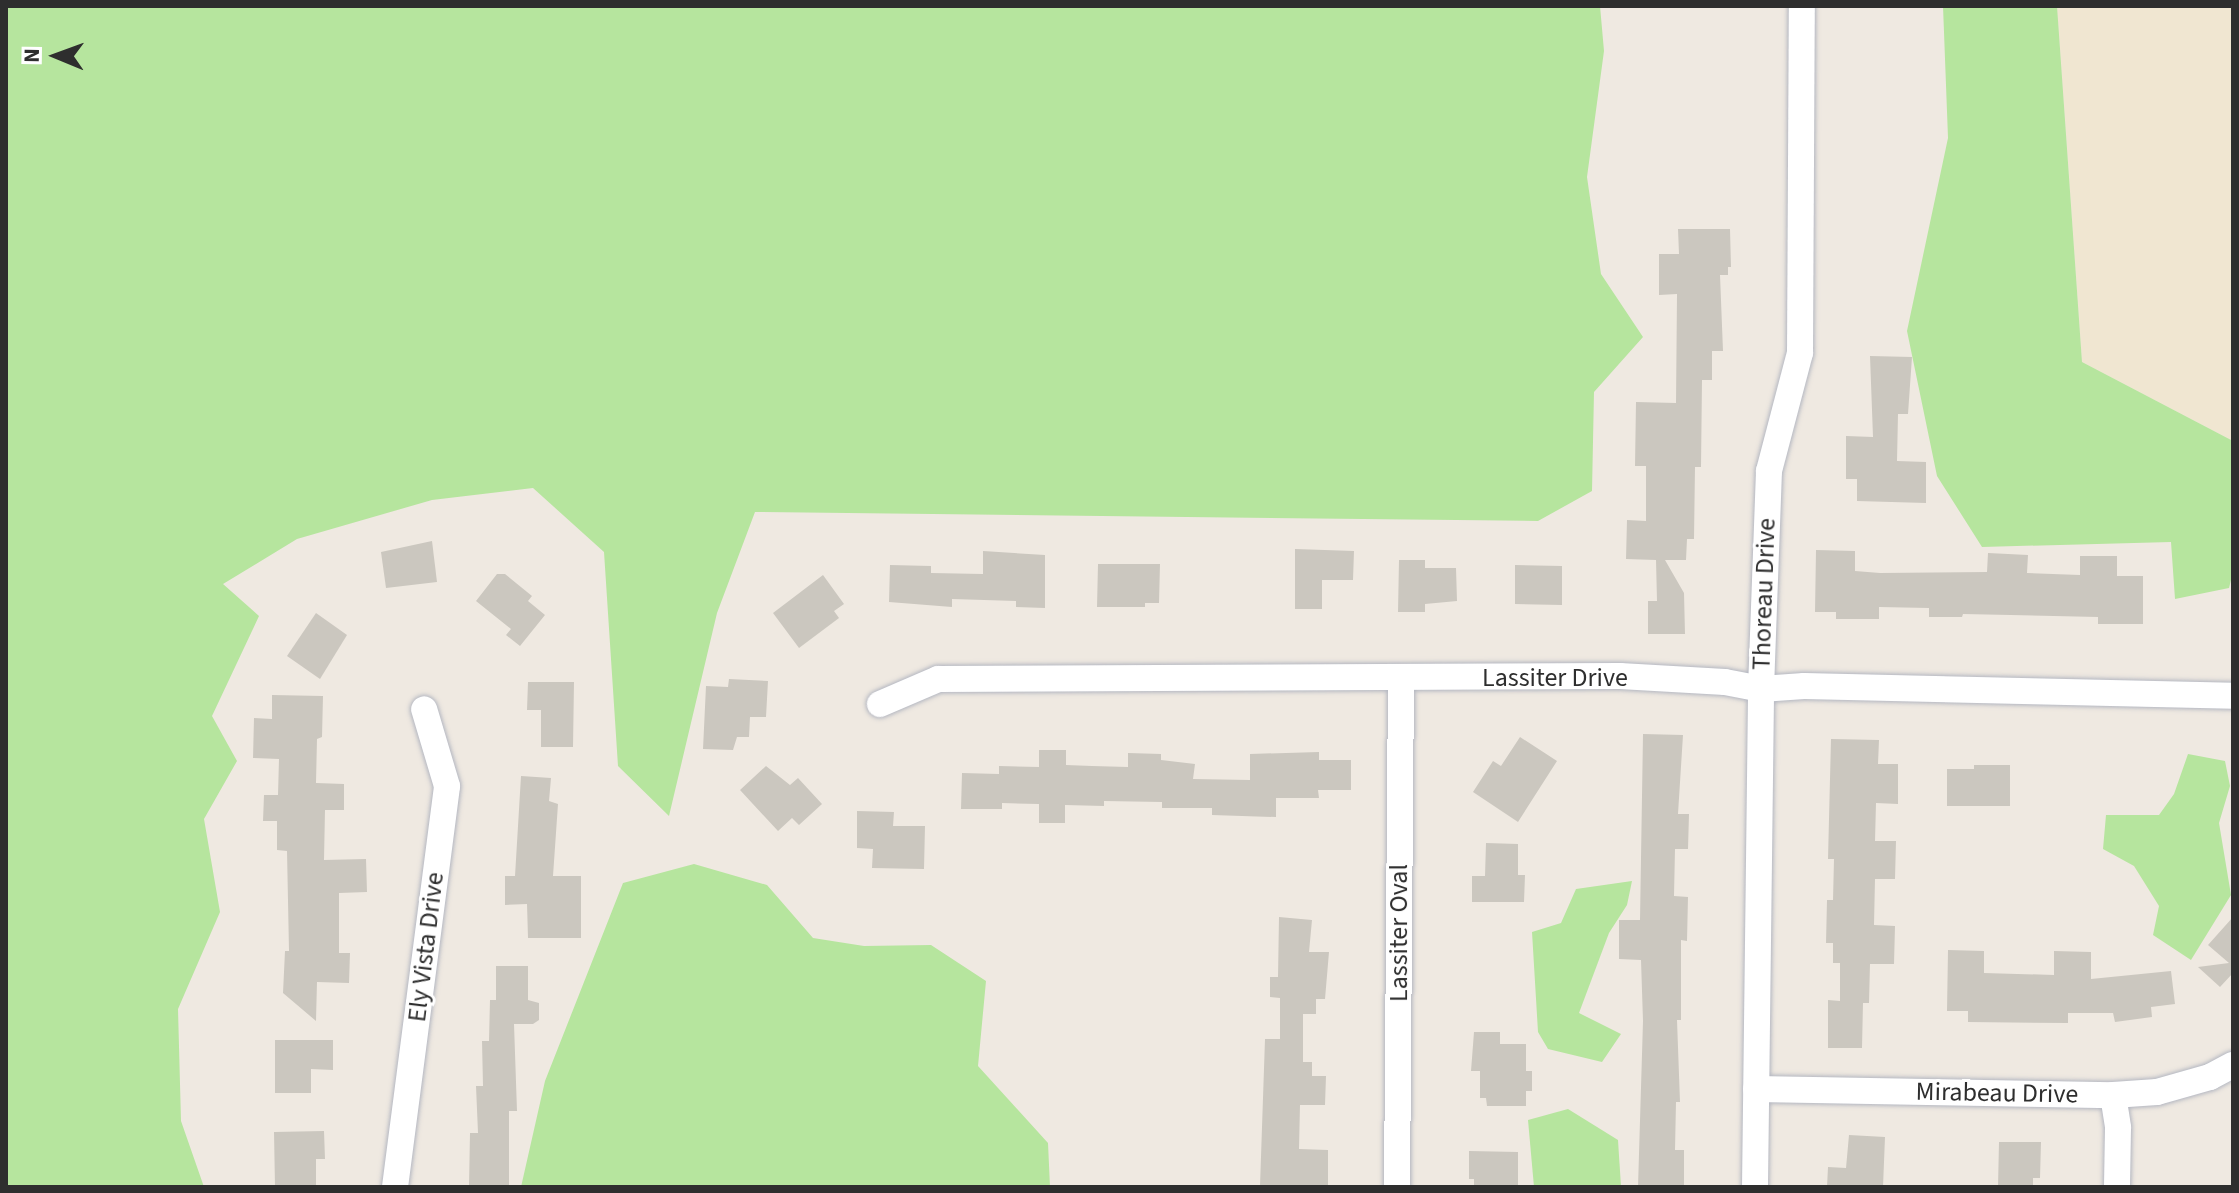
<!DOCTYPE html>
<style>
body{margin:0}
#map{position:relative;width:2239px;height:1193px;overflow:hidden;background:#efe9e1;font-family:"Source Sans 3",sans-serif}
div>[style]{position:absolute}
.education>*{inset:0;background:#f0e6d1}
.green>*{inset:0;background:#b6e59e}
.building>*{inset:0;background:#cbc7bf}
.roads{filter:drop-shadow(0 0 2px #b4b7c1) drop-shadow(0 0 2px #b4b7c1)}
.street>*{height:26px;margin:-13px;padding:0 13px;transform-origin:13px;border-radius:13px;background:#fff}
span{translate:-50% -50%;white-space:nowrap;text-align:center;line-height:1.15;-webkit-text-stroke:6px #fff;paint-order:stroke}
.street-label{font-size:26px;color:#2e2e2e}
.frame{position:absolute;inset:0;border:8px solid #2e2e2e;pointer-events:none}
.north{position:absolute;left:16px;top:16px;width:80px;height:80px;-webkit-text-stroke:6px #fff;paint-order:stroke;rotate:271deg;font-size:22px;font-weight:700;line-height:32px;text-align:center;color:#2e2e2e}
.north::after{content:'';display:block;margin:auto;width:28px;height:36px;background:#2e2e2e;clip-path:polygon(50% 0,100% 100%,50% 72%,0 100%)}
</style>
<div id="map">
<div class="education">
<div style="clip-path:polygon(2057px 6px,2233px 6px,2233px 441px,2082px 362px)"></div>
</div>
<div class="green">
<div style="clip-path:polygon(6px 6px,1600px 6px,1604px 51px,1587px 177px,1601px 274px,1643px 337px,1594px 392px,1592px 491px,1538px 521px,755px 512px,717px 613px,669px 816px,618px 766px,604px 552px,533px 488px,432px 500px,297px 539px,223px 584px,259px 616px,212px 716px,237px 761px,204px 819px,220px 912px,178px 1009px,181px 1121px,204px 1187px,6px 1187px)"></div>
<div style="clip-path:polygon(1943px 6px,2057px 6px,2082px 362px,2233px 441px,2233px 572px,2229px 588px,2175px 599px,2171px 542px,1982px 547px,1937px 476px,1907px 331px,1948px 138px)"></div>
<div style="clip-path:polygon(2188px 754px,2225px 761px,2230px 786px,2219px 823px,2231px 895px,2191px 960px,2153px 935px,2159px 906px,2134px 866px,2103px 849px,2106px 815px,2159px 815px,2174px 794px)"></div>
<div style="clip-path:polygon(694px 864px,767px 885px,813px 938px,864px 946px,931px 945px,986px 981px,978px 1066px,1048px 1143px,1050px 1187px,521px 1187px,545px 1081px,623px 883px)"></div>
<div style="clip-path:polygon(1632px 881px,1627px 905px,1609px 933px,1579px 1013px,1621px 1034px,1602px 1062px,1548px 1049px,1538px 1032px,1532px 932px,1561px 923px,1576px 889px)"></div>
<div style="clip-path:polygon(1568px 1109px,1618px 1140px,1621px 1187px,1534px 1187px,1528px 1120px)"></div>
</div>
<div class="building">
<div style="clip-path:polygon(1678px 229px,1730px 229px,1731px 267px,1728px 267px,1728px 275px,1720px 275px,1723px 351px,1712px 351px,1712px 380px,1702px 380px,1701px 467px,1695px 467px,1694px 539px,1687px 539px,1686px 560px,1665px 560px,1684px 593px,1685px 634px,1648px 634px,1648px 601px,1657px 601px,1656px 560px,1626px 559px,1627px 520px,1646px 521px,1646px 466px,1635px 466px,1636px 402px,1676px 403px,1677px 294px,1659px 295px,1659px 254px,1679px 254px)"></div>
<div style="clip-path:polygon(1870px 356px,1912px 357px,1908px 414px,1898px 414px,1897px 461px,1926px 462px,1926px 503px,1857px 501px,1857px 479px,1846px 479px,1846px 436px,1873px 437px)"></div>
<div style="clip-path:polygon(432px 541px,437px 582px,386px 588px,381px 552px)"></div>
<div style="clip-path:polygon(1295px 549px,1354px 551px,1353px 580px,1322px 580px,1322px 609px,1295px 609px)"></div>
<div style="clip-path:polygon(1816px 550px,1855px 551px,1855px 571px,1880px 573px,1987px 572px,1988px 553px,2028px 555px,2027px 573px,2080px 575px,2080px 556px,2117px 556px,2117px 576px,2143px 576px,2143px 624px,2098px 624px,2098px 617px,1963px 614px,1962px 617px,1929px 617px,1929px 608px,1879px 607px,1879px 619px,1836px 619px,1836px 612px,1815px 612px)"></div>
<div style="clip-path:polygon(983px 551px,1045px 555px,1045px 608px,1016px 607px,1016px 601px,952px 599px,952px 607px,889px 602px,890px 565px,931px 566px,931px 573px,983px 574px)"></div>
<div style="clip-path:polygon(1399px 560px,1425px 560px,1425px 568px,1456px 568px,1457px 601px,1425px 604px,1425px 612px,1398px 612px)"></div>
<div style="clip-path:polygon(1098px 564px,1160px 564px,1159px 603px,1145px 603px,1145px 607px,1097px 607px)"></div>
<div style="clip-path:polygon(1515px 565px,1562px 566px,1562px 605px,1515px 604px)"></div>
<div style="clip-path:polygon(497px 574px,505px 574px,532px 596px,528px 601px,545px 615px,520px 646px,506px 635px,511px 629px,476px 601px)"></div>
<div style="clip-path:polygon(823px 575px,844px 604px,834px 611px,839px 618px,799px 648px,773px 613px)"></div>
<div style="clip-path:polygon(316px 613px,347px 635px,320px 679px,287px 656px)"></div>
<div style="clip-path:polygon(729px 679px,768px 681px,766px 717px,750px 717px,749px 737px,737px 737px,733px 750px,703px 749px,706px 686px,728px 687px)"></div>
<div style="clip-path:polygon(528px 682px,574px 682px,573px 747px,541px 747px,541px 710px,527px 710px)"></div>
<div style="clip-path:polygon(272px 695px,323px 696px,322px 737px,317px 739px,316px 783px,344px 784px,344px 810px,325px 810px,324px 860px,366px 859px,367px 892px,339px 893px,339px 953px,350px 953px,349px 983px,317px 982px,316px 1021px,283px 993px,285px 951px,289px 951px,287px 851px,277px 850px,277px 821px,263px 821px,264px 795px,278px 795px,279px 759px,253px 758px,254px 718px,272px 719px)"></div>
<div style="clip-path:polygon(1643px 734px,1683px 735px,1678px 814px,1689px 814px,1688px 849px,1675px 849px,1674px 896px,1688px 897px,1687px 941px,1681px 940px,1681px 1020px,1677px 1020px,1680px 1102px,1676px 1102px,1675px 1150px,1684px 1150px,1684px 1187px,1638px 1187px,1643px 1021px,1641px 960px,1619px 959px,1619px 920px,1640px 920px)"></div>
<div style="clip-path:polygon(1520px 737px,1557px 761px,1518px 822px,1473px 792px,1493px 761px,1501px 766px)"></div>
<div style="clip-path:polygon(1831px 739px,1879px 740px,1878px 764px,1898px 764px,1898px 804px,1876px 803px,1875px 841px,1896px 841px,1895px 879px,1875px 879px,1874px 925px,1895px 926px,1894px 964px,1870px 964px,1869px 1003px,1863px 1003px,1862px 1048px,1828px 1048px,1828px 1000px,1840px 1001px,1840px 963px,1833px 963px,1833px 943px,1826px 943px,1827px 900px,1833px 900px,1834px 859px,1828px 859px)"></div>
<div style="clip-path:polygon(1039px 750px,1066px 750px,1066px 765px,1092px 766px,1128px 767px,1128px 753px,1161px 754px,1161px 760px,1195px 764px,1193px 779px,1250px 780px,1250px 754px,1319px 752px,1319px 760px,1351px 760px,1351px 790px,1318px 790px,1319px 798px,1276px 798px,1276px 817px,1212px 815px,1212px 808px,1162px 808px,1162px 802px,1104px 801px,1104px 806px,1065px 805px,1065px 823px,1039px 823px,1039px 804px,1002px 803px,1002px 809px,961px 809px,962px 773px,999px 774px,999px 766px,1039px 767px)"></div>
<div style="clip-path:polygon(1974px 765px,2010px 765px,2010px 806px,1947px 806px,1947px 769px,1974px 769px)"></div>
<div style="clip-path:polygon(766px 766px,790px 785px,798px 778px,822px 804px,799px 825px,792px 818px,778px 831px,740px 790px)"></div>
<div style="clip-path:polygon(521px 776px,551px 778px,549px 801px,558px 804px,553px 876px,581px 876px,581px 938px,528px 938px,527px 904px,505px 905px,505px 876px,515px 876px)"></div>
<div style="clip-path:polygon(857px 811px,894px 812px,893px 826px,925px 826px,924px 869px,872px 868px,873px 849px,857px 848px)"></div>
<div style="clip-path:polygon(1486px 843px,1518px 844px,1518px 875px,1525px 875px,1524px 902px,1472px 902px,1472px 876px,1485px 876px)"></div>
<div style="clip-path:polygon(1279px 917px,1312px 920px,1309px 952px,1329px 952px,1325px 999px,1316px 999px,1316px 1014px,1303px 1014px,1303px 1062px,1312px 1062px,1312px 1076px,1326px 1076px,1325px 1105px,1300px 1105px,1299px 1149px,1328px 1150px,1328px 1187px,1260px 1186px,1265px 1039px,1280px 1039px,1280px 998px,1270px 997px,1270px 977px,1278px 977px)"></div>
<div style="clip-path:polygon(2233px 917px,2233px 973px,2220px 987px,2198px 967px,2229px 963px,2208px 945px)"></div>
<div style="clip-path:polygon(1948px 950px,1984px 951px,1984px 973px,2054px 975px,2054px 951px,2091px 952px,2091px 979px,2171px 971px,2175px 1004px,2151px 1007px,2152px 1017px,2115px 1022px,2113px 1013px,2068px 1013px,2068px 1023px,1968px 1022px,1968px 1011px,1947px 1011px)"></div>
<div style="clip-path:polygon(496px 966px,528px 966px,528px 1000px,539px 1003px,539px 1020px,533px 1024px,514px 1024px,517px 1111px,509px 1111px,509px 1187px,469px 1187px,470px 1133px,478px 1133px,476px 1086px,483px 1086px,482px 1041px,489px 1041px,490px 1000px,496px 1000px)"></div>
<div style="clip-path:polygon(1474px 1032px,1500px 1032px,1500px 1044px,1526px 1044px,1526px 1071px,1532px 1071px,1532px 1091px,1526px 1091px,1526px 1106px,1487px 1106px,1486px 1098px,1480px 1098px,1480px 1071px,1471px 1071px)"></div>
<div style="clip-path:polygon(275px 1040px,333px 1040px,333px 1070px,311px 1069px,311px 1093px,275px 1093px)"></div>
<div style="clip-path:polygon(324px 1131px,325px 1159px,316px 1159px,316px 1187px,275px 1187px,274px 1132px)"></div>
<div style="clip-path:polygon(1849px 1135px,1885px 1137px,1883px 1187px,1827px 1187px,1828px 1167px,1846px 1168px)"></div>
<div style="clip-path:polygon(1999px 1142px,2041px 1142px,2040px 1178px,2033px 1178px,2033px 1187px,1998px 1187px)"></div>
<div style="clip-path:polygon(1469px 1151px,1518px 1152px,1518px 1187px,1474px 1187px,1474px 1179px,1469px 1179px)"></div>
</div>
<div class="roads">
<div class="street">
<div style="left:880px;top:704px;width:63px;rotate:-23.3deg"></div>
<div style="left:938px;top:679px;width:682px;rotate:-0.25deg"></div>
<div style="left:1620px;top:676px;width:105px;rotate:3.3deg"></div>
<div style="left:1725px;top:682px;width:37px;rotate:11deg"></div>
<div style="left:1761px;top:689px;width:43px;rotate:-4deg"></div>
<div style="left:1804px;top:686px;width:429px;rotate:1.3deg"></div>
<div style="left:1756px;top:1089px;width:357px;rotate:1deg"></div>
<div style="left:2113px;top:1095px;width:44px;rotate:-3.9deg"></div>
<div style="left:2157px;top:1092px;width:55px;rotate:-15.8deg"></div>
<div style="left:2210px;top:1077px;width:26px;rotate:-28deg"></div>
<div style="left:2113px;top:1095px;width:33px;rotate:81deg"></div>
<div style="left:2118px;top:1128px;width:59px;rotate:91deg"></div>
<div style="left:395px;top:1187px;width:404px;rotate:-82.6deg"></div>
<div style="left:447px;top:786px;width:80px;rotate:-106.6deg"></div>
<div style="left:1397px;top:1187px;width:508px;rotate:-89.55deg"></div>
<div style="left:1755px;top:1187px;width:498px;rotate:-89.3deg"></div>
<div style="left:1761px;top:689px;width:218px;rotate:-87.9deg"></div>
<div style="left:1769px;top:471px;width:122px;rotate:-75.3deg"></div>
<div style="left:1800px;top:353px;width:347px;rotate:-89.7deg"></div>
</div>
</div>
<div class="street-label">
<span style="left:1764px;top:594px;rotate:-88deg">Thoreau Drive</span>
<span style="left:1555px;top:678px">Lassiter Drive</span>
<span style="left:1399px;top:933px;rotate:-90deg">Lassiter Oval</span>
<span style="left:426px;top:947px;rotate:-83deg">Ely Vista Drive</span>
<span style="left:1997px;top:1093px;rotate:1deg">Mirabeau Drive</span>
</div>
<div class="frame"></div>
<div class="north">N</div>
</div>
